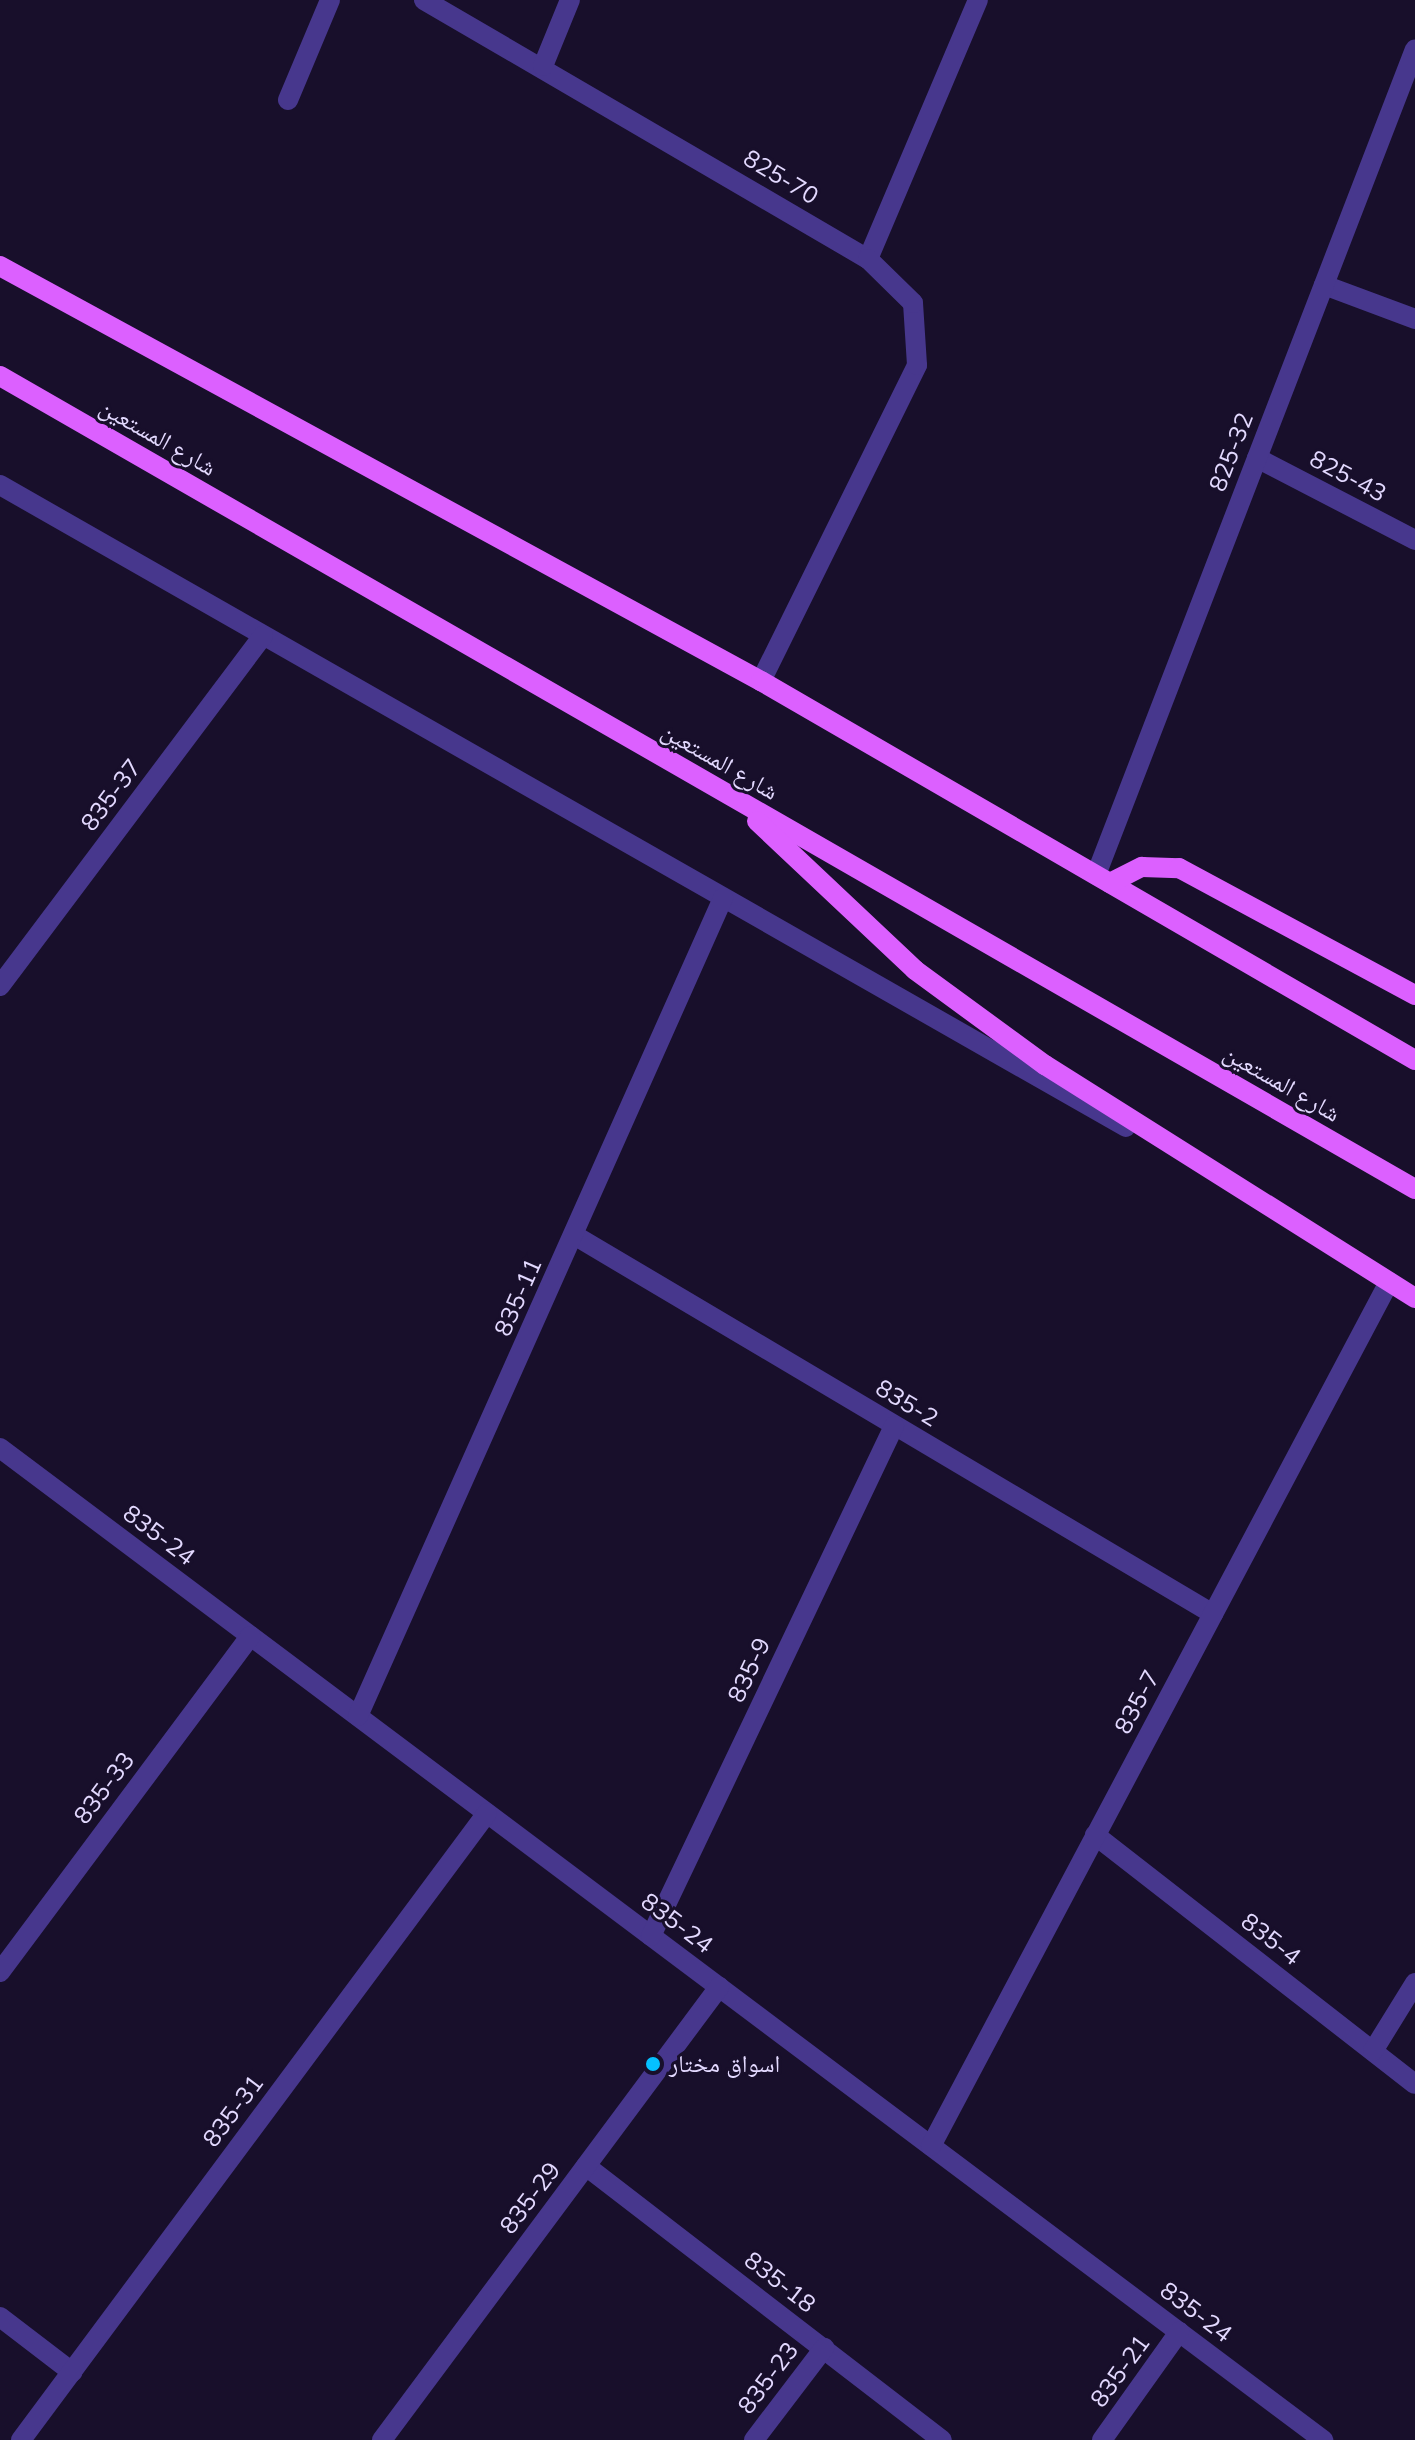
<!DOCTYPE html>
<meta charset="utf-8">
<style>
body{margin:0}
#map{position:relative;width:1415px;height:2440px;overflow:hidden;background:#180f2b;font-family:Mulish,"Noto Naskh Arabic",sans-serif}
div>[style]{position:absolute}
.lane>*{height:20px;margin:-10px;padding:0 10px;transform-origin:10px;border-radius:10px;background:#47378d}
.street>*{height:20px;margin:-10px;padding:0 10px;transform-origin:10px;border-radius:10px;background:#47378d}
.primary>*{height:20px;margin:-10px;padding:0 10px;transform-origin:10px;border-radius:10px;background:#dc60ff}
.dots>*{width:22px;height:22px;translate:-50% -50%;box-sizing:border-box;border:4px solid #180f2b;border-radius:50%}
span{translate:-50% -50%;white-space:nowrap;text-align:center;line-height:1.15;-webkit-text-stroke:6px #180f2b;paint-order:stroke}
.street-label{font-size:24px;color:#e3d9ff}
.poi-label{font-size:24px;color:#e3d9ff}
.left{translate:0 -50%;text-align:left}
</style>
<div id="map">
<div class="lane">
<div style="left:1324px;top:285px;width:97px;rotate:20.5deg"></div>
</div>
<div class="street">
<div style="left:424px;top:0;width:514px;rotate:30.26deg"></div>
<div style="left:868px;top:259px;width:281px;rotate:-67deg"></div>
<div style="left:543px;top:66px;width:71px;rotate:-67.8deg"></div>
<div style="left:288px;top:100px;width:108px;rotate:-67.2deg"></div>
<div style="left:1257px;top:458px;width:178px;rotate:27.4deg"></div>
<div style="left:0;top:485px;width:1296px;rotate:29.69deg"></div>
<div style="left:761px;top:681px;width:352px;rotate:-63.7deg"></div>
<div style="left:917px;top:365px;width:62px;rotate:-93.7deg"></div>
<div style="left:913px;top:303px;width:63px;rotate:-135.6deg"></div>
<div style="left:1096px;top:875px;width:885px;rotate:-68.88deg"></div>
<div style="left:0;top:986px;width:438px;rotate:-53.1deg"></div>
<div style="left:574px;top:1235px;width:743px;rotate:30.67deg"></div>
<div style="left:0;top:1448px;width:1654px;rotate:36.86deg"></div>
<div style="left:358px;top:1716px;width:896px;rotate:-65.95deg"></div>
<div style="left:1095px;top:1835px;width:405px;rotate:37.9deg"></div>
<div style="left:651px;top:1936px;width:565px;rotate:-64.52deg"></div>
<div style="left:0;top:1972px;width:419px;rotate:-53.3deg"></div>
<div style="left:1373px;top:2051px;width:80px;rotate:-58.3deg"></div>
<div style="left:931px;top:2146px;width:978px;rotate:-62.07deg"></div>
<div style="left:586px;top:2166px;width:449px;rotate:37.6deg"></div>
<div style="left:0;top:2317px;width:91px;rotate:37.4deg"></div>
<div style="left:21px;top:2440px;width:781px;rotate:-53.38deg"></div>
<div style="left:382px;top:2440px;width:565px;rotate:-53.35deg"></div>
<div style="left:754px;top:2440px;width:116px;rotate:-52.7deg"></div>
<div style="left:1102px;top:2440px;width:133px;rotate:-54.5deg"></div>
</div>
<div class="primary">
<div style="left:0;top:266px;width:867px;rotate:28.61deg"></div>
<div style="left:761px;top:681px;width:756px;rotate:30.09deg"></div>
<div style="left:0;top:376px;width:1632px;rotate:29.88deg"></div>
<div style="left:757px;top:821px;width:217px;rotate:43.3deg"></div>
<div style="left:915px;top:970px;width:161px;rotate:36.2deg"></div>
<div style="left:1045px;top:1065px;width:437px;rotate:32.2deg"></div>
<div style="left:1110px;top:883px;width:36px;rotate:-27deg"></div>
<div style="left:1142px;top:867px;width:37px;rotate:2deg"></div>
<div style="left:1179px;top:868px;width:268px;rotate:28.3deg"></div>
</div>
<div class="dots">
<div style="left:653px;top:2064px;background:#05c0ff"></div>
</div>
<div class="street-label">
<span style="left:781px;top:177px;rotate:31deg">825-70</span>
<span style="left:158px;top:437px;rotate:30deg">شارع المستعين</span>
<span style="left:1231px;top:452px;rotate:-69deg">825-32</span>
<span style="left:1348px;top:476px;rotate:28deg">825-43</span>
<span style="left:720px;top:761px;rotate:30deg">شارع المستعين</span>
<span style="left:111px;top:795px;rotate:-53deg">835-37</span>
<span style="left:1282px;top:1083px;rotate:30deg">شارع المستعين</span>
<span style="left:518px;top:1297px;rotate:-66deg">835-11</span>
<span style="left:907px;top:1403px;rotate:31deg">835-2</span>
<span style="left:159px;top:1535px;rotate:37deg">835-24</span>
<span style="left:749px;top:1670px;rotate:-65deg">835-9</span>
<span style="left:1137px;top:1702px;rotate:-62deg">835-7</span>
<span style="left:104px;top:1788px;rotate:-53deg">835-33</span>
<span style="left:677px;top:1923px;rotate:37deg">835-24</span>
<span style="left:1271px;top:1939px;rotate:38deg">835-4</span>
<span style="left:233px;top:2111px;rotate:-53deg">835-31</span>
<span style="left:530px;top:2198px;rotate:-53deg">835-29</span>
<span style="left:780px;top:2282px;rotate:38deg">835-18</span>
<span style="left:1196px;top:2312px;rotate:37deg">835-24</span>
<span style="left:1120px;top:2371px;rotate:-54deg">835-21</span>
<span style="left:768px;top:2378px;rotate:-53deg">835-23</span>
</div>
<div class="poi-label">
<span class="left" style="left:669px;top:2064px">اسواق مختار</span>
</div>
</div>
